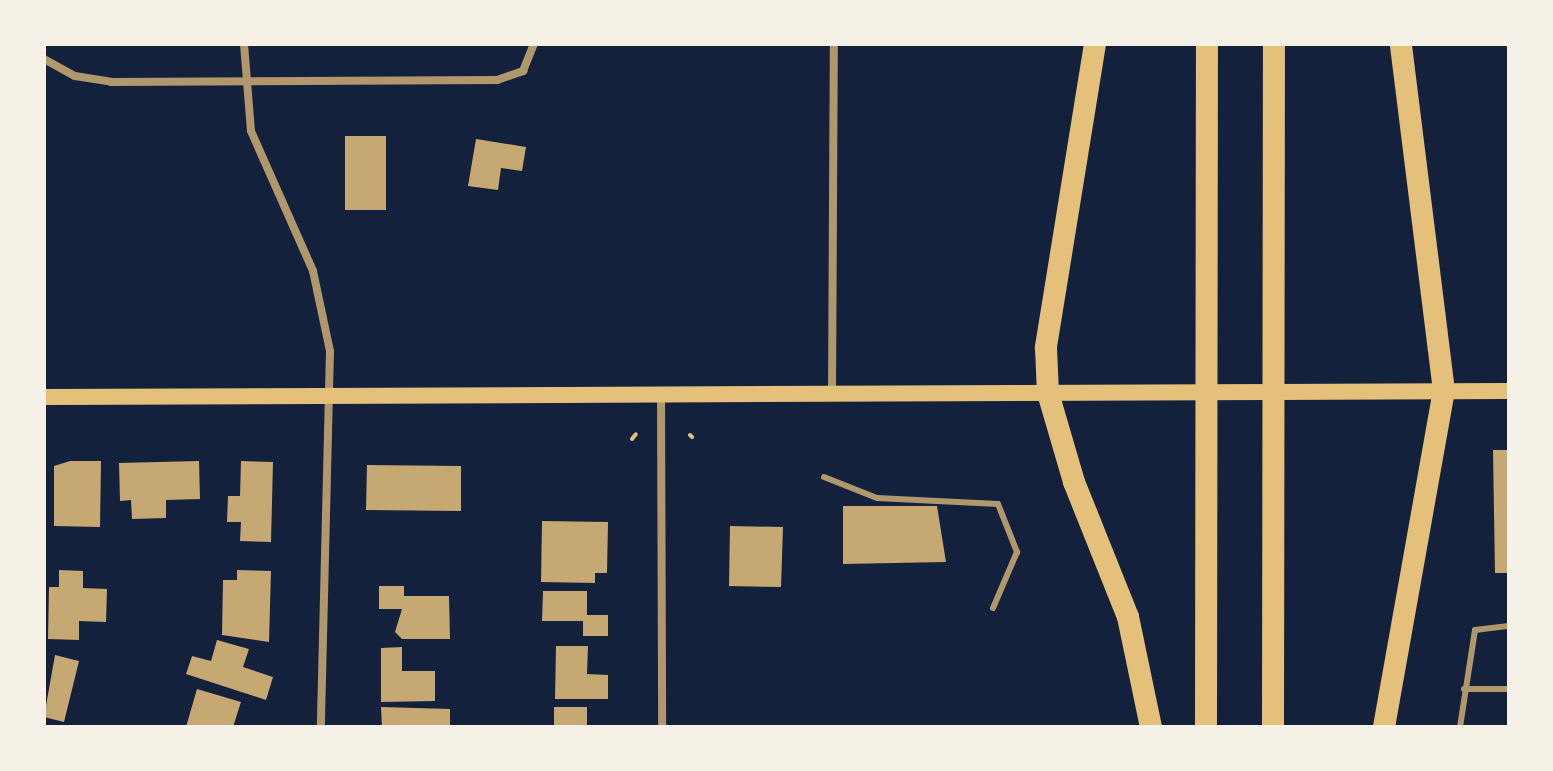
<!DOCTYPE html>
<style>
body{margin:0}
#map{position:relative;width:1553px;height:771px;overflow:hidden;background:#14213d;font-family:"Archivo Narrow",sans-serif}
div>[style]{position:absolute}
.building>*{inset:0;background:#c6a872}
.path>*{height:4px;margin:-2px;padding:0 2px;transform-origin:2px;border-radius:2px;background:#e5c07b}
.service>*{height:6px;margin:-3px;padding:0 3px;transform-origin:3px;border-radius:3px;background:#b1986c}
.minor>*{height:8px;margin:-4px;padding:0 4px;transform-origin:4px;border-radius:4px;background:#b1986c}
.secondary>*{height:16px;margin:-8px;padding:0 8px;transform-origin:8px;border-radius:8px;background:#e5c07b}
.motorway>*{height:22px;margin:-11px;padding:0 11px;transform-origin:11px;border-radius:11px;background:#e5c07b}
span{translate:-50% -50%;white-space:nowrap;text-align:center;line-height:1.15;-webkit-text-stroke:6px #f6f1e7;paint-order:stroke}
.frame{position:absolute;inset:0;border:46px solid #f6f1e7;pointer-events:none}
</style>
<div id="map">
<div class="building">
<div style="clip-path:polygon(345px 136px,386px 136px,386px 210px,345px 210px)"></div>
<div style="clip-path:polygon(476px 139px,526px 147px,522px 171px,501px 168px,498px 190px,468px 186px)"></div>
<div style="clip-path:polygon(1493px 450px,1509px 450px,1509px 573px,1495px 573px)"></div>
<div style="clip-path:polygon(70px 461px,101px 461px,100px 527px,54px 526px,54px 466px)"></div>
<div style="clip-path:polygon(199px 461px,200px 499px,166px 500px,166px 518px,132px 519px,131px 500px,120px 501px,119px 463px)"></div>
<div style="clip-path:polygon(241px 461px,273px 462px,271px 542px,240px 541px,241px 522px,227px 522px,228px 496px,240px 496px)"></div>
<div style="clip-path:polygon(367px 465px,461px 466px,461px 511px,366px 510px)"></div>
<div style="clip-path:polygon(843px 506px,937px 506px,946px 562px,843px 564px)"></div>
<div style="clip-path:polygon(542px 521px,608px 522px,607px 573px,595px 573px,595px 583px,541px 582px)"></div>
<div style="clip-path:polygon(730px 526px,783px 527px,781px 587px,729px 586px)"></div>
<div style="clip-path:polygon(59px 570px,83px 571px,83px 588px,107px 589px,106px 622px,79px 621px,79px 640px,48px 639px,49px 587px,59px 587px)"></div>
<div style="clip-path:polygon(237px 570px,271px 571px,269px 642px,222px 635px,223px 580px,237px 580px)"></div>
<div style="clip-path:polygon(379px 586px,404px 586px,404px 596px,449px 596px,450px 639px,402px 639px,395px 632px,402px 609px,379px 609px)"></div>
<div style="clip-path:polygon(543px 591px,587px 591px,587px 615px,608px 615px,608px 636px,583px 636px,583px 621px,542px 621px)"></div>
<div style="clip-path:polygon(217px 640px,249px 649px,243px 667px,273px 677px,266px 700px,186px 674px,192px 656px,211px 661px)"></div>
<div style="clip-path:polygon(556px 646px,588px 646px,587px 674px,608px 675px,608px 699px,555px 699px)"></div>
<div style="clip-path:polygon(402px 647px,402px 671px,435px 671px,435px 701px,381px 702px,381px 648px)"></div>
<div style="clip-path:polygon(55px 655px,79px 661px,64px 722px,44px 717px)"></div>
<div style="clip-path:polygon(197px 689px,241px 702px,233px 727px,186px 727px)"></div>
<div style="clip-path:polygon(381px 707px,450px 709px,450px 727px,382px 727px)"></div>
<div style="clip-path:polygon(554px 707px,587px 707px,587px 727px,554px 727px)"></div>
</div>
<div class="path">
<div style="left:690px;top:435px;width:3px;rotate:45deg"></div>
<div style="left:632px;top:439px;width:6px;rotate:-51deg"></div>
</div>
<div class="service">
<div style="left:824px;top:477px;width:57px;rotate:21.6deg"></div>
<div style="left:877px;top:498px;width:121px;rotate:2.8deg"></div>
<div style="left:998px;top:504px;width:52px;rotate:68.4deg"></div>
<div style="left:1017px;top:552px;width:61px;rotate:113.2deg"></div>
<div style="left:1464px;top:689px;width:45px"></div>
<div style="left:1460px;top:727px;width:98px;rotate:-81.2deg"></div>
<div style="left:1475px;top:630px;width:34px;rotate:-7deg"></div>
</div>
<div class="minor">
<div style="left:244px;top:44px;width:87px;rotate:85.4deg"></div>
<div style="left:251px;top:131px;width:153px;rotate:66.1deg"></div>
<div style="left:313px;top:271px;width:82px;rotate:78deg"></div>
<div style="left:330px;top:351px;width:376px;rotate:91.4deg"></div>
<div style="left:44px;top:59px;width:35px;rotate:29deg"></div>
<div style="left:75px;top:76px;width:36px;rotate:9deg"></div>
<div style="left:111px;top:82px;width:386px;rotate:-0.3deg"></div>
<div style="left:497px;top:80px;width:28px;rotate:-19deg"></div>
<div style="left:523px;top:71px;width:29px;rotate:-68deg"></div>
<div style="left:832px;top:394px;width:350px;rotate:-89.7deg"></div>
<div style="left:661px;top:395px;width:332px;rotate:89.8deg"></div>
</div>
<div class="secondary">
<div style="left:44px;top:397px;width:1465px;rotate:-0.23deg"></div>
</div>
<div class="motorway">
<div style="left:1095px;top:44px;width:308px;rotate:99.2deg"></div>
<div style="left:1046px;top:348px;width:45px;rotate:87.5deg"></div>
<div style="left:1048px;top:393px;width:93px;rotate:73.7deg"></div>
<div style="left:1074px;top:482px;width:145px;rotate:68.2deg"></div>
<div style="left:1128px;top:617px;width:112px;rotate:78.2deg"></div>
<div style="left:1206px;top:727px;width:683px;rotate:-89.92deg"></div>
<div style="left:1273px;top:727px;width:683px;rotate:-89.92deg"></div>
<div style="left:1384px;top:727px;width:341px;rotate:-79.9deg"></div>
<div style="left:1444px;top:391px;width:350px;rotate:-97.1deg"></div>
</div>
<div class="frame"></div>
</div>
